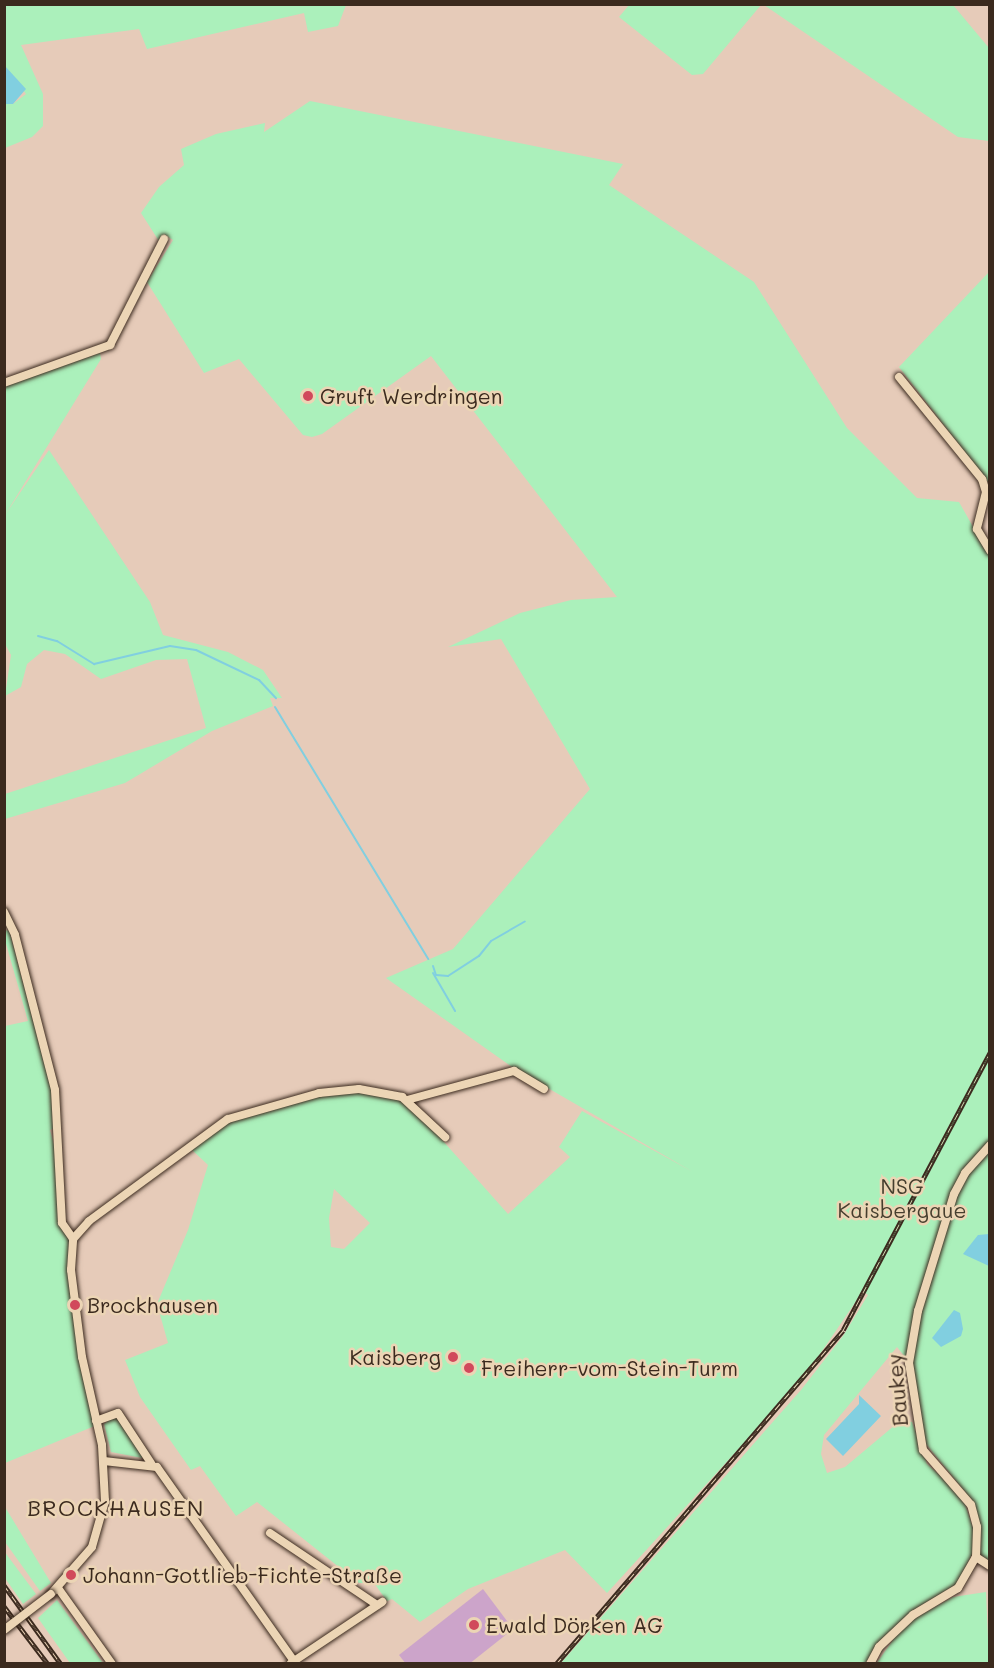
<!DOCTYPE html>
<meta charset="utf-8">
<style>
body{margin:0}
#map{position:relative;width:994px;height:1668px;overflow:hidden;background:#e6cbb9;font-family:Mali,sans-serif}
div>[style]{position:absolute}
.green>*{inset:0;background:#abf0bb}
.water>*{inset:0;background:#81cfe0}
.stream>*{height:2px;margin:-1px;padding:0 1px;transform-origin:1px;border-radius:1px;background:#81cfe0}
.building>*{inset:0;background:#cca4ca}
.roads{filter:drop-shadow(0 0 2px #3b2a1e) drop-shadow(0 0 2px #3b2a1e)}
.minor>*{height:8px;margin:-4px;padding:0 4px;transform-origin:4px;border-radius:4px;background:#ecd5b5}
.rail>*{height:4.5px;margin-top:-2.25px;transform-origin:0;background:repeating-linear-gradient(90deg,#ecd5b5 0 7px,#3b2a1e 0 14px);box-sizing:border-box;border-block:2px solid #3b2a1e}
.bridges{filter:drop-shadow(0 0 2px #3b2a1e) drop-shadow(0 0 2px #3b2a1e)}
.minor-bridge>*{height:8px;margin:-4px;padding:0 4px;transform-origin:4px;border-radius:4px;background:#ecd5b5}
.dots>*{width:16px;height:16px;translate:-50% -50%;box-sizing:border-box;border:3px solid #ecd5b5;border-radius:50%}
span{translate:-50% -50%;white-space:nowrap;text-align:center;line-height:1.15;-webkit-text-stroke:5px #ecd5b5;paint-order:stroke}
.poi-label{font-size:21px;color:#3b2a1e}
.left{translate:0 -50%;text-align:left}
.right{translate:-100% -50%;text-align:right}
.park-label{font-size:21px;color:#463e2e}
.street-label{font-size:21px;color:#3b2a1e}
.neighbourhood-label{font-size:22px;color:#3b2a1e;letter-spacing:1.5px}
.frame{position:absolute;inset:0;border:6px solid #3b2a1e;pointer-events:none}
</style>
<div id="map">
<div class="green">
<div style="clip-path:polygon(4px 5px,346px 5px,338px 26px,308px 32px,304px 13px,147px 49px,139px 29px,21px 45px,43px 94px,43px 126px,32px 137px,5px 148px,5px 104px,13px 104px,26px 94px,5px 66px)"></div>
<div style="clip-path:polygon(629px 5px,629px 4px,761px 5px,703px 74px,692px 75px,619px 17px)"></div>
<div style="clip-path:polygon(764px 5px,953px 5px,989px 48px,989px 141px,958px 137px)"></div>
<div style="clip-path:polygon(evenodd,310px 101px,623px 164px,609px 185px,754px 282px,847px 428px,917px 498px,959px 502px,989px 555px,989px 1563px,980px 1554px,981px 1531px,971px 1499px,926px 1444px,905px 1357px,897px 1347px,824px 1435px,821px 1454px,827px 1473px,845px 1467px,901px 1420px,912px 1422px,927px 1464px,962px 1495px,975px 1534px,973px 1552px,957px 1584px,912px 1611px,877px 1645px,866px 1663px,561px 1663px,801px 1390px,843px 1336px,868px 1295px,863px 1291px,805px 1376px,607px 1593px,565px 1550px,468px 1589px,420px 1622px,392px 1599px,387px 1601px,374px 1583px,359px 1583px,257px 1502px,236px 1516px,200px 1466px,191px 1470px,140px 1397px,125px 1360px,168px 1343px,157px 1304px,188px 1230px,208px 1165px,191px 1149px,228px 1120px,319px 1094px,374px 1091px,411px 1105px,508px 1214px,570px 1157px,559px 1147px,582px 1111px,693px 1172px,515px 1069px,386px 978px,453px 949px,590px 789px,501px 639px,448px 647px,520px 613px,571px 600px,617px 597px,431px 356px,322px 434px,312px 437px,303px 435px,239px 359px,204px 373px,147px 282px,173px 240px,164px 234px,159px 241px,141px 213px,159px 187px,184px 165px,181px 149px,216px 134px,265px 123px,264px 132px,310px 101px,334px 1189px,370px 1223px,344px 1249px,331px 1247px,329px 1218px,334px 1189px)"></div>
<div style="clip-path:polygon(989px 272px,990px 474px,988px 482px,899px 367px)"></div>
<div style="clip-path:polygon(100px 353px,101px 359px,5px 515px,49px 450px,150px 602px,163px 635px,228px 652px,263px 670px,282px 698px,270px 698px,273px 706px,212px 731px,125px 783px,5px 819px,5px 794px,206px 728px,187px 659px,156px 660px,101px 679px,65px 654px,44px 650px,27px 664px,21px 687px,5px 696px,11px 655px,5px 644px,5px 386px)"></div>
<div style="clip-path:polygon(9px 930px,51px 1089px,55px 1128px,50px 1130px,58px 1159px,62px 1223px,73px 1239px,71px 1270px,97px 1425px,5px 1463px,5px 1026px,28px 1021px,5px 940px,4px 931px)"></div>
<div style="clip-path:polygon(117px 1415px,144px 1456px,142px 1458px,111px 1452px,104px 1424px)"></div>
<div style="clip-path:polygon(5px 1507px,51px 1583px,40px 1591px,5px 1542px)"></div>
<div style="clip-path:polygon(4px 1551px,36px 1594px,23px 1604px,5px 1578px)"></div>
<div style="clip-path:polygon(986px 1592px,989px 1663px,876px 1664px,898px 1633px,917px 1617px,953px 1597px)"></div>
<div style="clip-path:polygon(57px 1600px,103px 1663px,70px 1663px,38px 1618px)"></div>
</div>
<div class="water">
<div style="clip-path:polygon(5px 66px,26px 89px,13px 104px,5px 104px)"></div>
<div style="clip-path:polygon(989px 1234px,989px 1266px,963px 1254px,978px 1235px)"></div>
<div style="clip-path:polygon(954px 1310px,960px 1313px,963px 1329px,961px 1336px,941px 1347px,932px 1338px)"></div>
<div style="clip-path:polygon(859px 1395px,881px 1416px,843px 1456px,826px 1439px,859px 1404px)"></div>
</div>
<div class="stream">
<div style="left:38px;top:636px;width:20px;rotate:15deg"></div>
<div style="left:57px;top:641px;width:44px;rotate:31.9deg"></div>
<div style="left:94px;top:664px;width:78px;rotate:-13.3deg"></div>
<div style="left:170px;top:646px;width:26px;rotate:9deg"></div>
<div style="left:196px;top:650px;width:70px;rotate:25.5deg"></div>
<div style="left:259px;top:680px;width:25px;rotate:47deg"></div>
<div style="left:275px;top:707px;width:295px;rotate:58.7deg"></div>
<div style="left:433px;top:966px;width:9px;rotate:72deg"></div>
<div style="left:436px;top:975px;width:12px;rotate:5deg"></div>
<div style="left:448px;top:976px;width:37px;rotate:-33deg"></div>
<div style="left:479px;top:956px;width:19px;rotate:-51deg"></div>
<div style="left:491px;top:941px;width:39px;rotate:-30deg"></div>
<div style="left:433px;top:973px;width:44px;rotate:59.9deg"></div>
</div>
<div class="building">
<div style="clip-path:polygon(483px 1589px,513px 1629px,469px 1664px,406px 1664px,399px 1655px)"></div>
</div>
<div class="roads">
<div class="minor">
<div style="left:899px;top:377px;width:132px;rotate:50.9deg"></div>
<div style="left:982px;top:479px;width:14px;rotate:73deg"></div>
<div style="left:986px;top:492px;width:38px;rotate:104deg"></div>
<div style="left:977px;top:529px;width:26px;rotate:59deg"></div>
<div style="left:4px;top:383px;width:113px;rotate:-19.7deg"></div>
<div style="left:110px;top:345px;width:119px;rotate:-63deg"></div>
<div style="left:4px;top:912px;width:25px;rotate:64deg"></div>
<div style="left:15px;top:935px;width:160px;rotate:75.5deg"></div>
<div style="left:55px;top:1090px;width:133px;rotate:87deg"></div>
<div style="left:62px;top:1223px;width:19px;rotate:55deg"></div>
<div style="left:407px;top:1100px;width:111px;rotate:-15.2deg"></div>
<div style="left:514px;top:1071px;width:35px;rotate:31deg"></div>
<div style="left:96px;top:1421px;width:23px;rotate:-20deg"></div>
<div style="left:118px;top:1413px;width:60px;rotate:56.6deg"></div>
<div style="left:104px;top:1461px;width:53px;rotate:6.5deg"></div>
<div style="left:157px;top:1467px;width:237px;rotate:54.8deg"></div>
<div style="left:270px;top:1533px;width:129px;rotate:33.9deg"></div>
<div style="left:976px;top:1557px;width:17px;rotate:33deg"></div>
<div style="left:58px;top:1588px;width:93px;rotate:54.6deg"></div>
<div style="left:51px;top:1594px;width:62px;rotate:-48.9deg"></div>
<div style="left:92px;top:1547px;width:48px;rotate:-74.2deg"></div>
<div style="left:105px;top:1501px;width:56px;rotate:-93.1deg"></div>
<div style="left:102px;top:1445px;width:90px;rotate:-102.8deg"></div>
<div style="left:82px;top:1357px;width:88px;rotate:-97.2deg"></div>
<div style="left:71px;top:1270px;width:31px;rotate:-86deg"></div>
<div style="left:73px;top:1239px;width:24px;rotate:-48deg"></div>
<div style="left:89px;top:1221px;width:172px;rotate:-36.3deg"></div>
<div style="left:228px;top:1119px;width:95px;rotate:-15.9deg"></div>
<div style="left:319px;top:1093px;width:40px;rotate:-5.7deg"></div>
<div style="left:359px;top:1089px;width:44px;rotate:10.5deg"></div>
<div style="left:402px;top:1097px;width:59px;rotate:42.9deg"></div>
<div style="left:291px;top:1663px;width:110px;rotate:-33.8deg"></div>
<div style="left:870px;top:1664px;width:19px;rotate:-62deg"></div>
<div style="left:879px;top:1647px;width:47px;rotate:-43.3deg"></div>
<div style="left:913px;top:1615px;width:52px;rotate:-31deg"></div>
<div style="left:958px;top:1588px;width:36px;rotate:-60deg"></div>
<div style="left:976px;top:1557px;width:30px;rotate:-88deg"></div>
<div style="left:977px;top:1527px;width:23px;rotate:-105deg"></div>
<div style="left:971px;top:1505px;width:73px;rotate:-131.1deg"></div>
<div style="left:923px;top:1450px;width:88px;rotate:-99.1deg"></div>
<div style="left:909px;top:1363px;width:53px;rotate:-80.2deg"></div>
<div style="left:918px;top:1311px;width:122px;rotate:-72.9deg"></div>
<div style="left:954px;top:1194px;width:24px;rotate:-62deg"></div>
<div style="left:965px;top:1173px;width:38px;rotate:-48deg"></div>
</div>
</div>
<div class="rail">
<div style="left:4px;top:1585px;width:97px;rotate:54.2deg"></div>
<div style="left:4px;top:1606px;width:73px;rotate:52.8deg"></div>
<div style="left:556px;top:1664px;width:440px;rotate:-49.3deg"></div>
<div style="left:843px;top:1330px;width:314px;rotate:-62.1deg"></div>
</div>
<div class="bridges">
<div class="minor-bridge">
<div style="left:4px;top:1630px;width:59px;rotate:-37.5deg"></div>
</div>
</div>
<div class="dots">
<div style="left:308px;top:396px;background:#d1495b"></div>
<div style="left:75px;top:1305px;background:#d1495b"></div>
<div style="left:453px;top:1357px;background:#d1495b"></div>
<div style="left:469px;top:1368px;background:#d1495b"></div>
<div style="left:71px;top:1575px;background:#d1495b"></div>
<div style="left:474px;top:1625px;background:#d1495b"></div>
</div>
<div class="poi-label">
<span class="left" style="left:320px;top:396px">Gruft Werdringen</span>
<span class="left" style="left:87px;top:1305px">Brockhausen</span>
<span class="right" style="left:441px;top:1357px">Kaisberg</span>
<span class="left" style="left:481px;top:1368px">Freiherr-vom-Stein-Turm</span>
<span class="left" style="left:83px;top:1575px">Johann-Gottlieb-Fichte-Straße</span>
<span class="left" style="left:486px;top:1625px">Ewald Dörken AG</span>
</div>
<div class="park-label">
<span style="left:902px;top:1198px">NSG<br>Kaisbergaue</span>
</div>
<div class="street-label">
<span style="left:897px;top:1390px;rotate:-95deg">Baukey</span>
</div>
<div class="neighbourhood-label">
<span style="left:116px;top:1508px">BROCKHAUSEN</span>
</div>
<div class="frame"></div>
</div>
